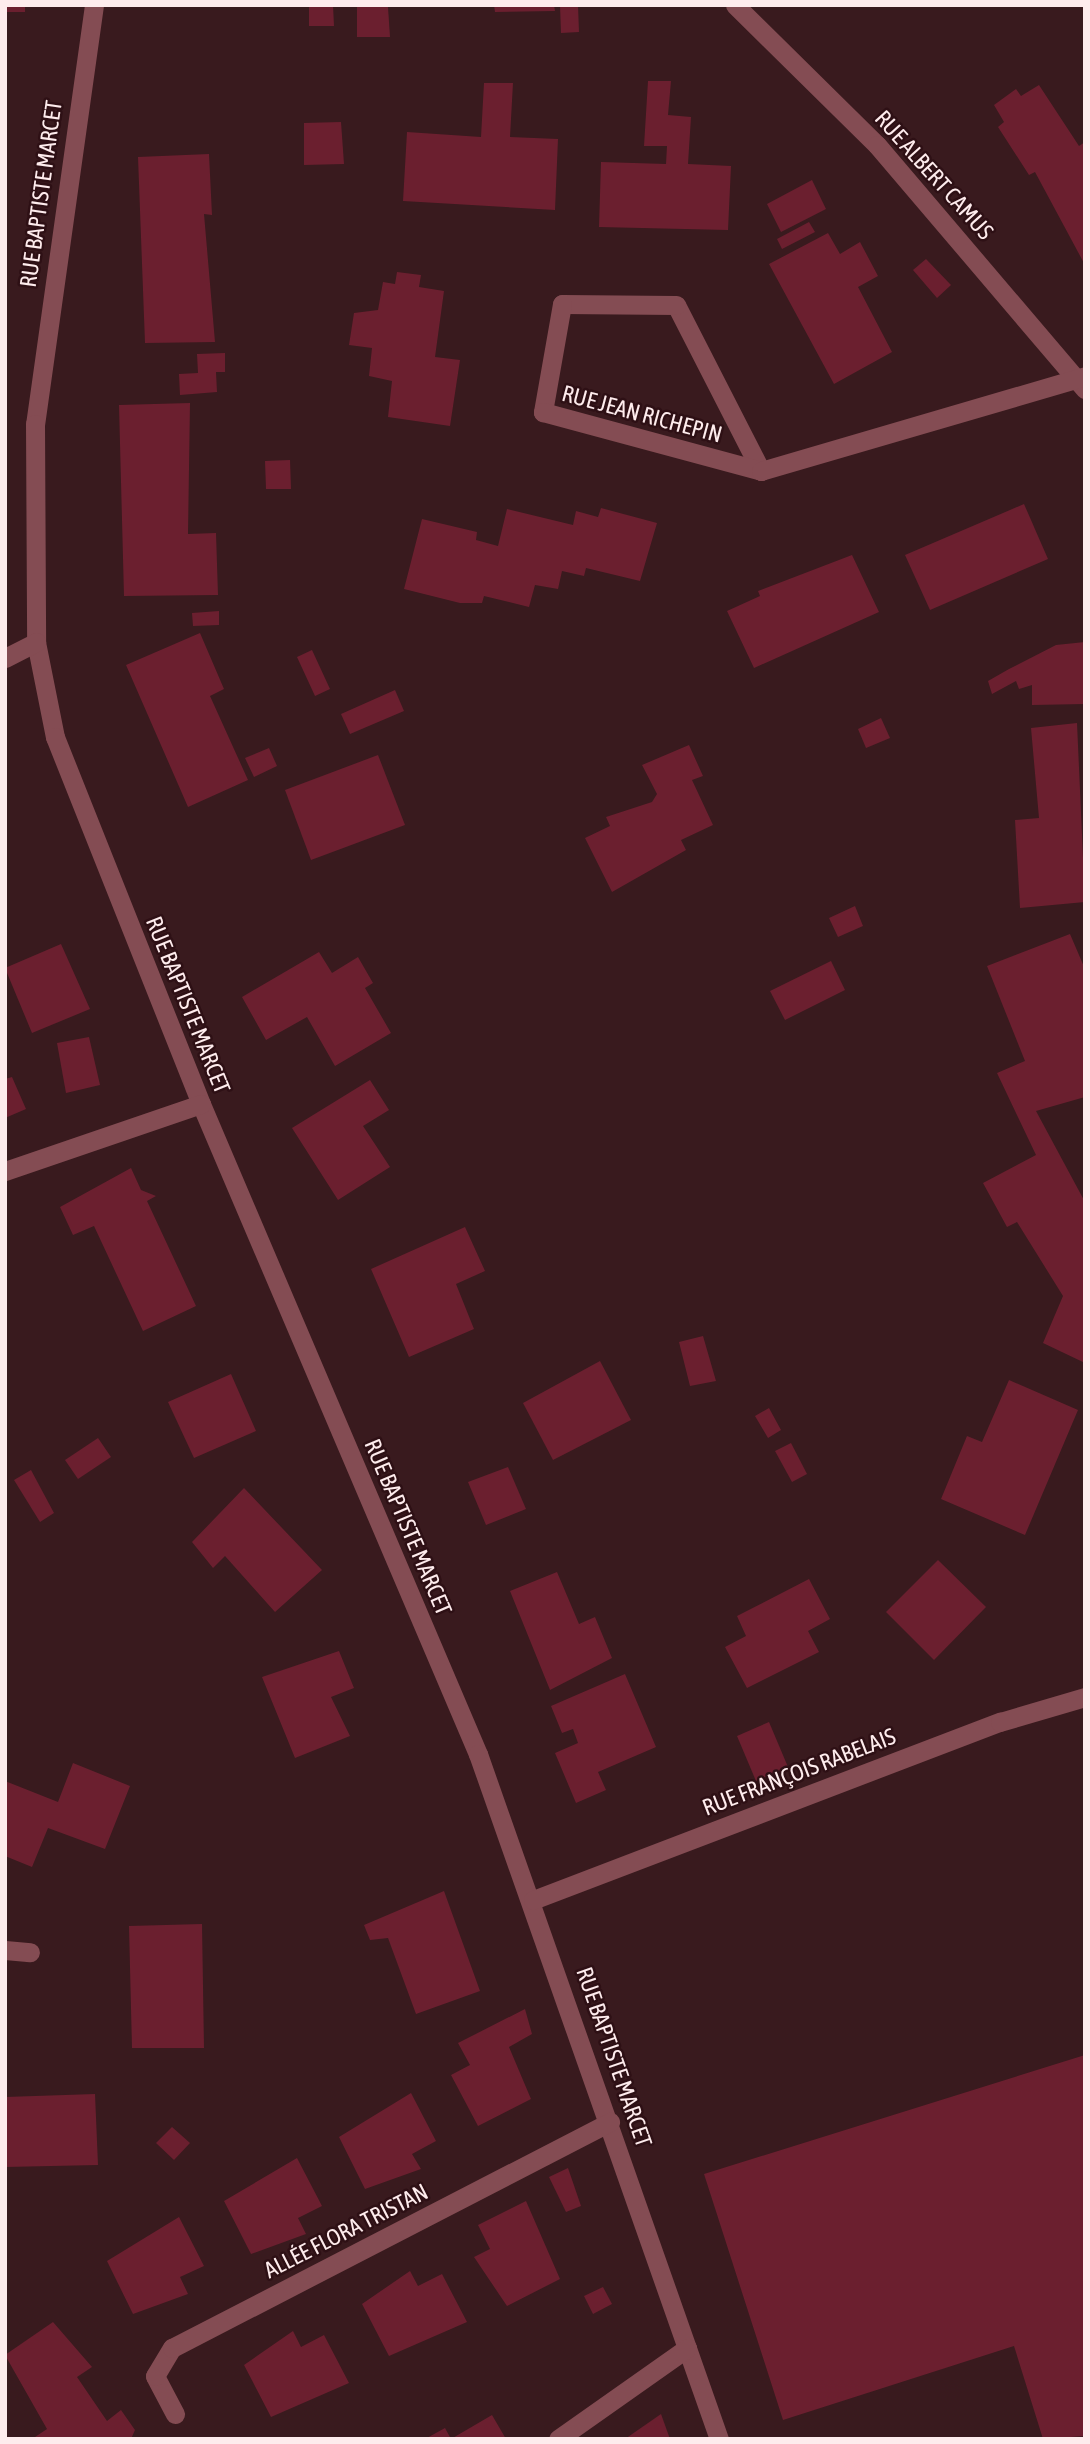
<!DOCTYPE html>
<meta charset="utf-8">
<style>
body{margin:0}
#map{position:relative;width:1090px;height:2444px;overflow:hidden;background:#391a1e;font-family:"Asap Condensed",sans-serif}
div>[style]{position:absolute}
.building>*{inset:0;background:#6b1f2f}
.minor>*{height:19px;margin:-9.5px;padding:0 9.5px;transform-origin:9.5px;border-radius:9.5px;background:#844c53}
span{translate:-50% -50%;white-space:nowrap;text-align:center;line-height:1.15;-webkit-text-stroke:5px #2e1015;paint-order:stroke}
.street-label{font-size:23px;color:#feeced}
.frame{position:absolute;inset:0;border:7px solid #feeced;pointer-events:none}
</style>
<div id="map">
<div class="building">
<div style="clip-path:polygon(5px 5px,25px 5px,25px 12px,5px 12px)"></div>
<div style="clip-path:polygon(309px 5px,333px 5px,334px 26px,309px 26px)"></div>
<div style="clip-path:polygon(494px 5px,554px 5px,555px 11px,495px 12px)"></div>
<div style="clip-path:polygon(560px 5px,578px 5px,579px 32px,561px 33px)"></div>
<div style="clip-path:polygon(357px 7px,388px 7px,390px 37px,357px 37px)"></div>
<div style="clip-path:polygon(648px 81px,671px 81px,668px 115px,691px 117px,688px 164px,731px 166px,728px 230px,599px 227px,601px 162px,666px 164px,667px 146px,644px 146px)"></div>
<div style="clip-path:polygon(484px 83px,513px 83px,510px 137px,558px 139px,555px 210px,403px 201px,407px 132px,481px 137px)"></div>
<div style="clip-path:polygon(1039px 85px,1079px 146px,1085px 142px,1085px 265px,1035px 172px,1029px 175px,998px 127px,1004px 122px,994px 105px,1016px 89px,1021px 96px)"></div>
<div style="clip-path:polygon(341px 122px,344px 164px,304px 165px,304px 123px)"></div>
<div style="clip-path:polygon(209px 154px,212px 215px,204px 214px,215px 342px,145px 343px,138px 157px)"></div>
<div style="clip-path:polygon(812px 180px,826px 209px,781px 232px,767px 204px)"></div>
<div style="clip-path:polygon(809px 222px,815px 232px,782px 249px,777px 239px)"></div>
<div style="clip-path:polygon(828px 233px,840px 254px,860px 242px,878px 276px,858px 287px,892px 352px,834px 384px,769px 264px)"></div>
<div style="clip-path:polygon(926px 259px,951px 285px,937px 298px,913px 270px)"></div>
<div style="clip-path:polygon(397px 272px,421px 275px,419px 287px,444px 291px,435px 357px,460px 360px,450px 426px,388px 417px,392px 381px,369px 376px,372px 348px,349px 345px,354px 313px,378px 310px,383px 282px,395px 284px)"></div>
<div style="clip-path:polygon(225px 353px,225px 372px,216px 372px,217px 392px,180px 395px,179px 374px,198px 373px,197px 354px)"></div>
<div style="clip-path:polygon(190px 403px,188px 534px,216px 533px,218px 595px,124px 596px,119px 405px)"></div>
<div style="clip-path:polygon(290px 460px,291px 489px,266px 489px,265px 461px)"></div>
<div style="clip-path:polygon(1024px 504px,1048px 559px,930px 610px,905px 555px)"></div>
<div style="clip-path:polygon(601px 508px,657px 523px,640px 581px,586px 568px,584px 576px,562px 571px,558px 589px,535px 585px,529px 607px,484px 596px,482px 603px,460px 603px,404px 589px,422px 519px,477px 532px,476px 540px,498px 546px,507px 509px,573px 525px,576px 511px,598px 517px)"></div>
<div style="clip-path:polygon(852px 555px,879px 612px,754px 668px,727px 611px,760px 596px,758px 591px)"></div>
<div style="clip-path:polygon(219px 611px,219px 625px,193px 626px,192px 613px)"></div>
<div style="clip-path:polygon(200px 633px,224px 689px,210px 696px,248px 780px,188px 807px,126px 665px)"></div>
<div style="clip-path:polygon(1085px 642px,1085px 704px,1032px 705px,1032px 685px,1019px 689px,1016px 681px,992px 694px,988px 681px,1009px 669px,1056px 645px)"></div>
<div style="clip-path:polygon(312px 650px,330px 689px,315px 696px,297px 657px)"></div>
<div style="clip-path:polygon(395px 690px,404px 711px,350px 734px,341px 714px)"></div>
<div style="clip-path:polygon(881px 718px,890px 738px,866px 748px,858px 729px)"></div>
<div style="clip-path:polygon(1077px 723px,1085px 902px,1020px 908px,1015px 820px,1039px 818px,1031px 728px)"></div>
<div style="clip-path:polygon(689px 745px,703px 776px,692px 780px,713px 825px,681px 840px,686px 850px,612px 892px,585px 838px,610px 826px,606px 817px,652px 802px,657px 794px,642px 765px)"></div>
<div style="clip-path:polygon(269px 748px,277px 766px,254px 777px,245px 758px)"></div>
<div style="clip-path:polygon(378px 755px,405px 825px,311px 860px,285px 790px)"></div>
<div style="clip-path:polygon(855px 906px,863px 926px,838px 937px,829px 918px)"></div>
<div style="clip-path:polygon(1070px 934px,1085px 969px,1085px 1097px,1036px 1111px,1085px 1202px,1085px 1363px,1043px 1343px,1063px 1296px,1017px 1222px,1007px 1227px,983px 1183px,1036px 1155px,997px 1073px,1025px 1061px,987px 966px)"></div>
<div style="clip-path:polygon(61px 944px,90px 1009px,32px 1033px,5px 968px)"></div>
<div style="clip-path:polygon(319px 952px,332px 973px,358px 957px,373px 983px,365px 988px,391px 1033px,335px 1066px,307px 1017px,266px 1040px,242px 997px)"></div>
<div style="clip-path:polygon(831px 961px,845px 990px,785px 1020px,770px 991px)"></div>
<div style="clip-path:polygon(89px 1037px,100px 1085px,66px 1093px,57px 1043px)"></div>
<div style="clip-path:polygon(12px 1077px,26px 1109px,5px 1118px,5px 1079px)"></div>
<div style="clip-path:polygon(370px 1080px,389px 1110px,363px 1126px,390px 1167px,338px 1200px,292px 1128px)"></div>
<div style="clip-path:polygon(131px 1168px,141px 1190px,156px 1196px,147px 1201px,196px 1306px,143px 1331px,94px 1226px,73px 1235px,60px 1207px)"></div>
<div style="clip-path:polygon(465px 1227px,485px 1271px,456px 1284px,474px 1329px,409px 1357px,371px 1269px)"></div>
<div style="clip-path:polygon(703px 1336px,716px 1381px,690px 1386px,679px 1342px)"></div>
<div style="clip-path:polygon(600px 1361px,631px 1420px,553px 1460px,523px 1403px)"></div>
<div style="clip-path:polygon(231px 1374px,256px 1431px,194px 1458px,168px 1402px)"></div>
<div style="clip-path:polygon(1009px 1380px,1078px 1410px,1025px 1535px,941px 1499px,967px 1436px,982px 1442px)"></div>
<div style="clip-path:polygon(769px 1408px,781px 1430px,768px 1438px,755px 1416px)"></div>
<div style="clip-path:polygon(98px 1438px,111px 1457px,78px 1479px,65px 1460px)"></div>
<div style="clip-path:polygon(791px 1443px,807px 1474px,792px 1482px,775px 1451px)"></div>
<div style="clip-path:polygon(508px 1467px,526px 1509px,486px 1525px,468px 1482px)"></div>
<div style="clip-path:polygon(31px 1470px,54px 1513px,40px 1522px,14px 1480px)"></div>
<div style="clip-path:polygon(244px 1488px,322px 1570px,275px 1612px,225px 1556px,213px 1568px,192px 1542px)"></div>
<div style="clip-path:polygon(938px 1560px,986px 1607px,934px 1660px,886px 1612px)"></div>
<div style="clip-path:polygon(557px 1572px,579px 1624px,595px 1617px,612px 1658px,550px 1690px,510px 1591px)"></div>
<div style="clip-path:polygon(809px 1579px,830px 1619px,808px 1631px,819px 1652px,747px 1688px,725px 1647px,746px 1636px,737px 1616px)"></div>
<div style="clip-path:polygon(339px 1651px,354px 1688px,331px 1697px,350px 1736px,295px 1758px,262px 1677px)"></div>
<div style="clip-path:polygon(625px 1674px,656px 1747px,598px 1772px,606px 1790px,576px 1803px,555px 1753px,578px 1743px,573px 1729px,562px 1733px,551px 1706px)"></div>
<div style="clip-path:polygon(769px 1722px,788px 1767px,756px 1781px,737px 1736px)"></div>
<div style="clip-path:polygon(73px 1763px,130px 1786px,105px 1849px,48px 1828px,32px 1867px,5px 1856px,5px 1781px,58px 1802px)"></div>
<div style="clip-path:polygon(444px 1891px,480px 1991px,416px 2014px,388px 1938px,370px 1940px,364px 1925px)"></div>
<div style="clip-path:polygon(202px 1924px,204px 2048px,132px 2048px,129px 1926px)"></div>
<div style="clip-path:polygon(525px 2009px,532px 2034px,509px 2047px,531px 2099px,478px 2126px,451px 2075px,470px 2065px,458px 2043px)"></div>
<div style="clip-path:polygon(1085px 2055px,1085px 2436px,1043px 2439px,1014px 2346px,783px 2420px,704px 2174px)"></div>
<div style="clip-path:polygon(411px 2093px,436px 2141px,412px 2154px,421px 2169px,365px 2189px,339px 2137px)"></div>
<div style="clip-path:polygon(95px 2094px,98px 2165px,5px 2167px,5px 2097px)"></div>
<div style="clip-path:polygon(172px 2127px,190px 2143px,174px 2160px,156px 2143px)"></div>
<div style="clip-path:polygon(297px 2158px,322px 2206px,298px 2218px,306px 2234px,251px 2254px,224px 2201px)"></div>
<div style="clip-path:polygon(568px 2168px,581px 2206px,566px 2212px,549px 2177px)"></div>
<div style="clip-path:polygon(526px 2201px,560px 2279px,507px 2306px,474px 2257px,490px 2249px,478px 2225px)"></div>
<div style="clip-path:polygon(179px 2217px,204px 2266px,180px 2277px,188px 2294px,133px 2314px,107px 2261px)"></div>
<div style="clip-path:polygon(410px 2271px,418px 2286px,442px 2274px,467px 2322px,389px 2356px,362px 2304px)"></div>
<div style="clip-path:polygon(603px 2287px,612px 2304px,593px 2314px,584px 2296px)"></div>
<div style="clip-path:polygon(53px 2322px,92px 2367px,77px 2377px,107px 2421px,121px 2410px,135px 2430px,131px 2439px,32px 2439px,47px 2429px,5px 2355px)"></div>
<div style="clip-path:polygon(293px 2331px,301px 2347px,324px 2335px,349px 2383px,271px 2417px,244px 2365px)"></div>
<div style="clip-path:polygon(661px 2414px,670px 2439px,625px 2439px)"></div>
<div style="clip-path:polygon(492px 2415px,506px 2439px,425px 2439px,445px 2428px,451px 2439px)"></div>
</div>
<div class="minor">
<div style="left:94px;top:5px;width:423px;rotate:98deg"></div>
<div style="left:35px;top:424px;width:218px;rotate:89.7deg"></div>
<div style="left:36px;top:642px;width:97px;rotate:78.7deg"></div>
<div style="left:55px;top:737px;width:395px;rotate:68.3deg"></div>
<div style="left:201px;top:1104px;width:707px;rotate:66.92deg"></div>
<div style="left:478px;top:1754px;width:726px;rotate:70.62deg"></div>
<div style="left:735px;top:5px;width:199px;rotate:44.6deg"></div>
<div style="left:877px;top:145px;width:321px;rotate:49.6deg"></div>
<div style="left:761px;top:471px;width:186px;rotate:-117.1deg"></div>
<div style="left:676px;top:305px;width:114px;rotate:-179.5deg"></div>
<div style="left:562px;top:304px;width:110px;rotate:100deg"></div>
<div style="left:543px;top:412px;width:226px;rotate:15.1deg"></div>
<div style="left:761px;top:471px;width:338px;rotate:-16.3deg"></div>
<div style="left:5px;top:658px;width:35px;rotate:-27deg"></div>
<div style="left:5px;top:1171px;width:207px;rotate:-18.9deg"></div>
<div style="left:533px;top:1900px;width:500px;rotate:-20.9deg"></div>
<div style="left:1000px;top:1722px;width:89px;rotate:-16.4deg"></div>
<div style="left:5px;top:1950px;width:25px;rotate:5deg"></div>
<div style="left:175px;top:2414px;width:43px;rotate:-117.8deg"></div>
<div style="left:155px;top:2376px;width:33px;rotate:-59deg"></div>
<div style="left:172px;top:2348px;width:493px;rotate:-27.3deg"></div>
<div style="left:558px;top:2439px;width:158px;rotate:-35.2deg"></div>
</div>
<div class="street-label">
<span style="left:934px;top:175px;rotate:48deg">RUE ALBERT CAMUS</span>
<span style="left:41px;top:194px;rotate:-82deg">RUE BAPTISTE MARCET</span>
<span style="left:642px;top:414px;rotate:15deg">RUE JEAN RICHEPIN</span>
<span style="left:188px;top:1005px;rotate:68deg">RUE BAPTISTE MARCET</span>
<span style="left:408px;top:1527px;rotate:67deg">RUE BAPTISTE MARCET</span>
<span style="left:799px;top:1772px;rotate:-21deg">RUE FRANÇOIS RABELAIS</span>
<span style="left:614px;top:2057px;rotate:71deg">RUE BAPTISTE MARCET</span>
<span style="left:346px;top:2231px;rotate:-27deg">ALLÉE FLORA TRISTAN</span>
</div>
<div class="frame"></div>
</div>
